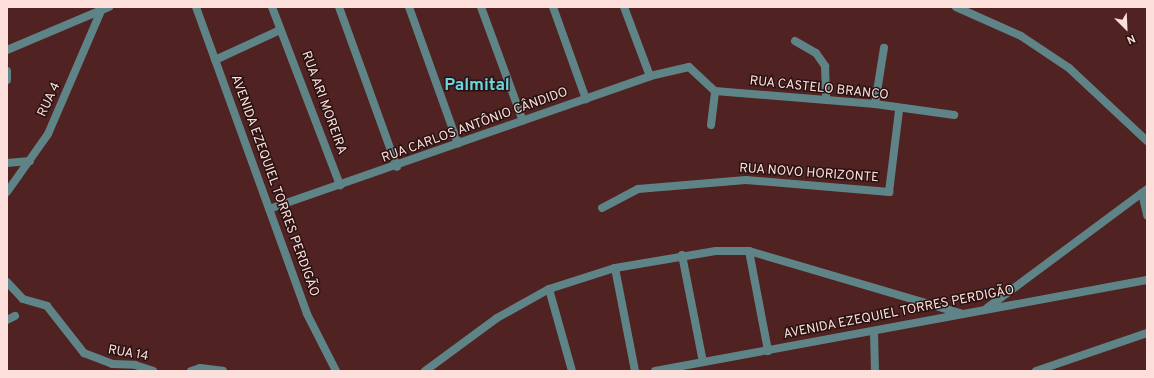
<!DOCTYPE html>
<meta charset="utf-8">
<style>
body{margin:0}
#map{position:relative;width:1154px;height:378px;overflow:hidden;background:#502221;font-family:Overpass,sans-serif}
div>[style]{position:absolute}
.minor>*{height:8px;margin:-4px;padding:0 4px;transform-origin:4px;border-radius:4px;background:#5f8487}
.tertiary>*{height:8px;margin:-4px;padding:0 4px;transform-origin:4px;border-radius:4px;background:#5f8487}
span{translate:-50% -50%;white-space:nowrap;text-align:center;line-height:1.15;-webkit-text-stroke:3px #281312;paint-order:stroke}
.street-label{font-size:13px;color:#fcdedb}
.district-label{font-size:17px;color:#6ad6df;font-weight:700}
.frame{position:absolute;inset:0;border:8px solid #fcdedb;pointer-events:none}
.north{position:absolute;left:1106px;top:8px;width:40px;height:40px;-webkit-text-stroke:3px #281312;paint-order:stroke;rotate:156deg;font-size:11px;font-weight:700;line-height:16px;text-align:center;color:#fcdedb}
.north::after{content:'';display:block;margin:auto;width:14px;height:18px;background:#fcdedb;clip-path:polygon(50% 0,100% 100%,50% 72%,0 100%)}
</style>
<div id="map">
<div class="minor">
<div style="left:272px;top:7px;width:191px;rotate:69.1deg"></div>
<div style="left:339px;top:7px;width:170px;rotate:70.1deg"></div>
<div style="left:409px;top:7px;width:145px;rotate:70.3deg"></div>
<div style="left:481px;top:7px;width:121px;rotate:69.8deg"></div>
<div style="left:553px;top:7px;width:98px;rotate:70.3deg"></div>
<div style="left:624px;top:7px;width:74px;rotate:69.4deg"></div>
<div style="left:795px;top:41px;width:24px;rotate:30deg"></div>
<div style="left:816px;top:53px;width:16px;rotate:55deg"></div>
<div style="left:825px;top:66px;width:33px;rotate:88deg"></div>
<div style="left:7px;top:50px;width:111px;rotate:-22.9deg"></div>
<div style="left:215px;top:60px;width:72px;rotate:-24.8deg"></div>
<div style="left:7px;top:71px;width:9px;rotate:90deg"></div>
<div style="left:875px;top:104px;width:57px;rotate:-80.9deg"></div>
<div style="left:711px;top:125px;width:34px;rotate:-83deg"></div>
<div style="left:7px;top:163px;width:23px;rotate:-5deg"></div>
<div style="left:7px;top:192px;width:71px;rotate:-54.7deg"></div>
<div style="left:48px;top:134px;width:134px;rotate:-66.7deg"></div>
<div style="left:1142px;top:193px;width:23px;rotate:77deg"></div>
<div style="left:602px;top:208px;width:41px;rotate:-27.8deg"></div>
<div style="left:638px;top:189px;width:108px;rotate:-4.8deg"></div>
<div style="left:746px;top:180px;width:144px;rotate:4.8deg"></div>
<div style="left:889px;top:192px;width:83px;rotate:-83deg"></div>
<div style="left:269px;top:209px;width:404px;rotate:-19.2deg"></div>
<div style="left:650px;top:76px;width:40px;rotate:-13deg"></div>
<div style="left:689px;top:67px;width:35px;rotate:43deg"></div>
<div style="left:715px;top:91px;width:161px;rotate:4.6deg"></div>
<div style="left:875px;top:104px;width:80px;rotate:7.9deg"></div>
<div style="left:749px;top:251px;width:102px;rotate:79.2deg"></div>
<div style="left:682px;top:255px;width:109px;rotate:78.9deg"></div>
<div style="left:615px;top:268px;width:105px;rotate:79deg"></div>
<div style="left:7px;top:282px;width:23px;rotate:47deg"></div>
<div style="left:23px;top:299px;width:25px;rotate:16deg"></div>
<div style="left:47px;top:306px;width:60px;rotate:51.8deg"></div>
<div style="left:84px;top:353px;width:30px;rotate:21deg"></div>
<div style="left:112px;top:364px;width:23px;rotate:2deg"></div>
<div style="left:135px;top:365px;width:19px;rotate:18deg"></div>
<div style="left:549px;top:289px;width:85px;rotate:74.3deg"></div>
<div style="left:987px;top:308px;width:199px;rotate:-36.6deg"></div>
<div style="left:7px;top:320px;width:9px;rotate:-27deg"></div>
<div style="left:874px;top:331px;width:40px;rotate:88.6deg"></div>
<div style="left:191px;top:371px;width:9px;rotate:-18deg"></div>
<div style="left:200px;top:368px;width:23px;rotate:7deg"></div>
<div style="left:425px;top:371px;width:89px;rotate:-36.4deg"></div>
<div style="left:497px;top:318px;width:60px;rotate:-29.1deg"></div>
<div style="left:549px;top:289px;width:69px;rotate:-17.7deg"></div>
<div style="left:615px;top:268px;width:102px;rotate:-9.6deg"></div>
<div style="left:716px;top:251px;width:33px"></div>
<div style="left:749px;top:251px;width:220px;rotate:16.4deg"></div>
</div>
<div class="tertiary">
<div style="left:196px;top:7px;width:326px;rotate:70.1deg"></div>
<div style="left:307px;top:314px;width:64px;rotate:63deg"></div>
<div style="left:956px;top:7px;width:71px;rotate:24deg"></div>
<div style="left:1021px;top:36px;width:58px;rotate:33.7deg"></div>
<div style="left:1069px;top:68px;width:107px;rotate:43.1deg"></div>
<div style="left:655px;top:371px;width:500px;rotate:-10.48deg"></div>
<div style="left:1036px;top:371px;width:117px;rotate:-18.9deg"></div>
</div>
<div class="street-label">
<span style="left:819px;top:89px;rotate:6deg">RUA CASTELO BRANCO</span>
<span style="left:50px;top:100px;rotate:-65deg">RUA 4</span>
<span style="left:323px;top:103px;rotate:70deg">RUA ARI MOREIRA</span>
<span style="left:475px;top:126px;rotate:-20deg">RUA CARLOS ANTÔNIO CÂNDIDO</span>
<span style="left:809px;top:174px;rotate:4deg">RUA NOVO HORIZONTE</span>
<span style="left:274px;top:186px;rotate:70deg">AVENIDA EZEQUIEL TORRES PERDIGÃO</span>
<span style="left:899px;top:313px;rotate:-11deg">AVENIDA EZEQUIEL TORRES PERDIGÃO</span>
<span style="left:128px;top:354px;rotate:10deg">RUA 14</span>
</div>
<div class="district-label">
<span style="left:477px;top:87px">Palmital</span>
</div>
<div class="frame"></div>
<div class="north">N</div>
</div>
